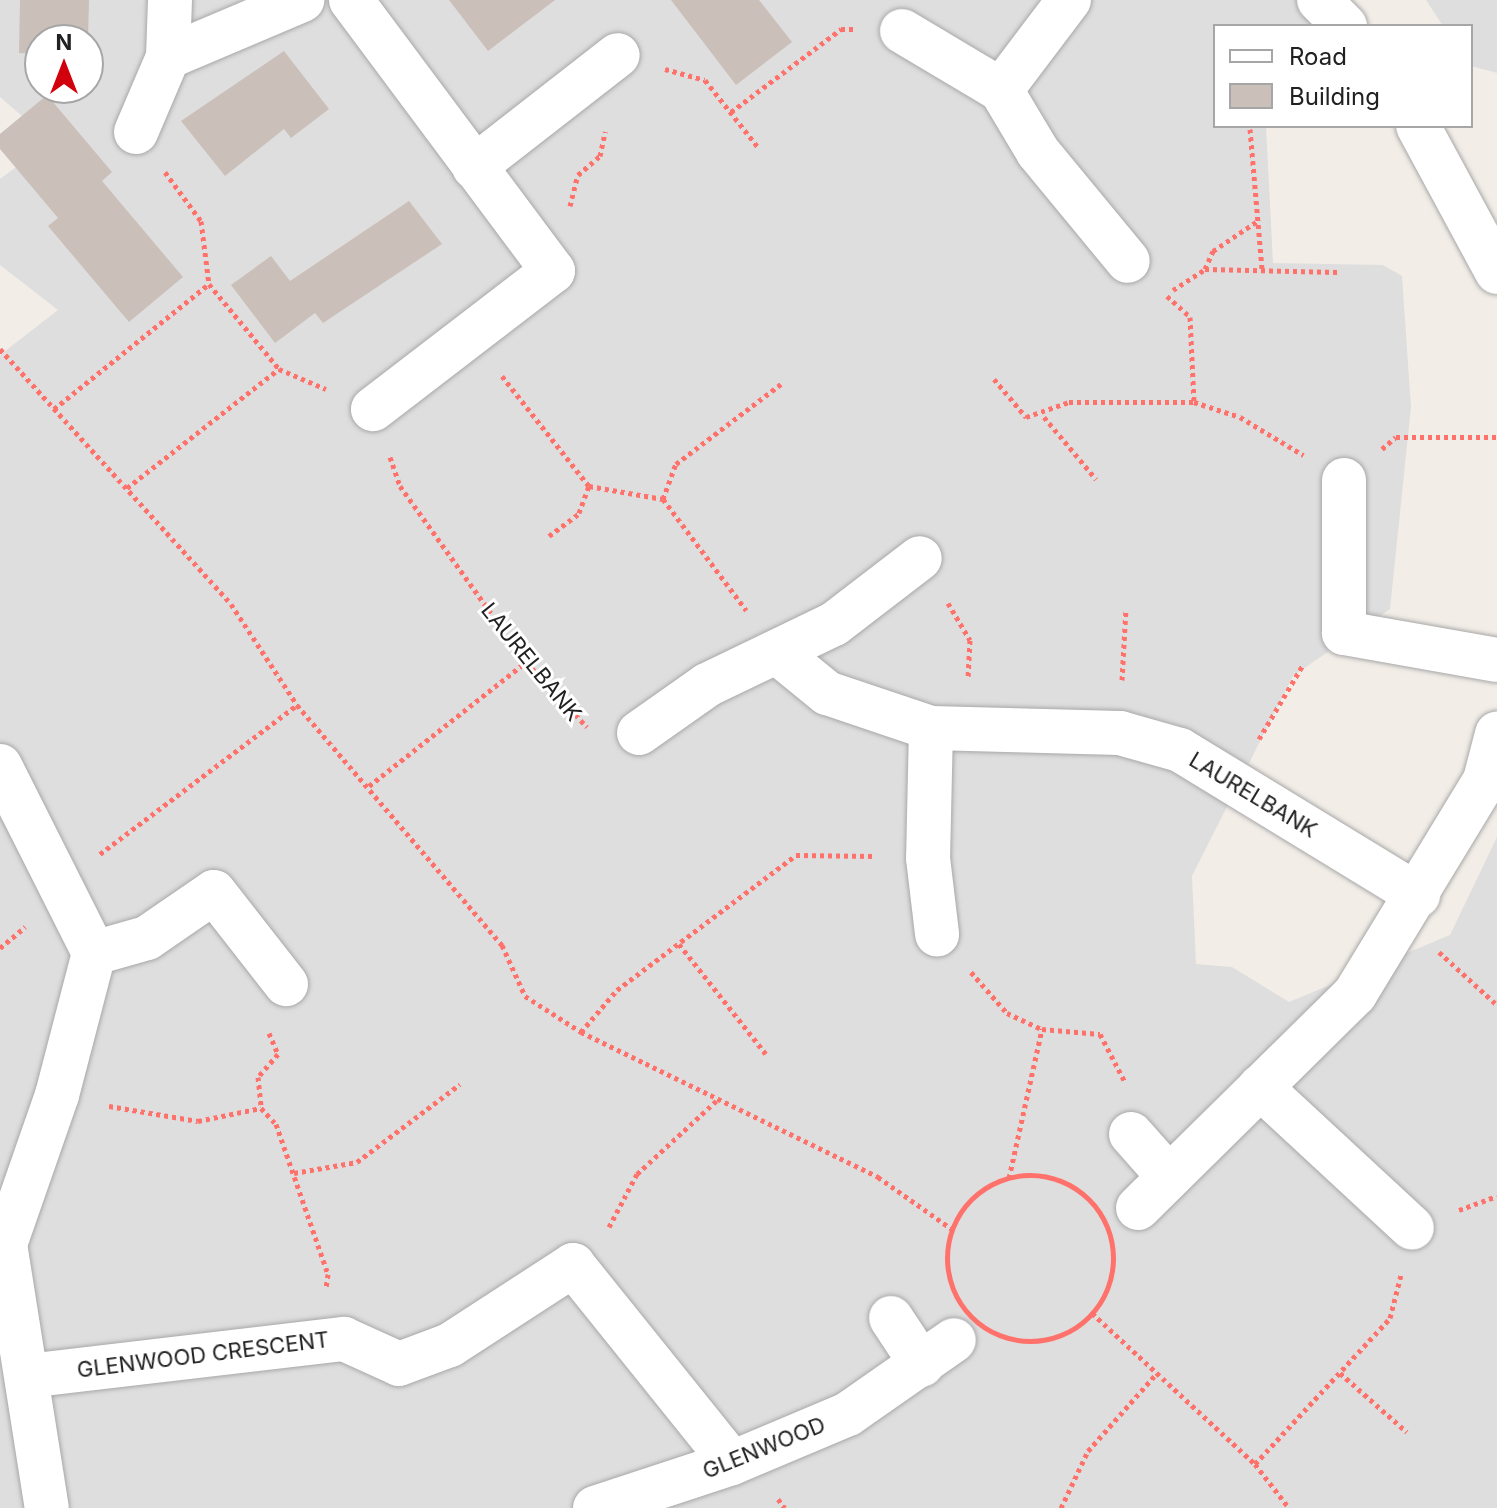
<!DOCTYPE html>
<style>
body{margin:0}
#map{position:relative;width:1497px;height:1508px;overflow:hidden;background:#f2ede7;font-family:Inter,sans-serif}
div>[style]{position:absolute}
.residential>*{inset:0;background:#dfdede}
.building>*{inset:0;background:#cabfb9}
.path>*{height:5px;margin-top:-2.5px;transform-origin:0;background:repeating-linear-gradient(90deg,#ff716b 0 4px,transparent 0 8px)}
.path>.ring{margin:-2.5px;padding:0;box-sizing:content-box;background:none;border:5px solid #ff716b;border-radius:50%}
.roads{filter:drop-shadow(0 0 2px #a8a8a8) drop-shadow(0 0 2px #a8a8a8)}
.minor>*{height:44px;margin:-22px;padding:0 22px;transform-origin:22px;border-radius:22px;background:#fff}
span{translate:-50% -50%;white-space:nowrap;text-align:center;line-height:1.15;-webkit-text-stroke:6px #fff;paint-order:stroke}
.street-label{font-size:22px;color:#212121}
.legend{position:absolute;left:1213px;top:24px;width:260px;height:104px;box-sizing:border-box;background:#fff;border:2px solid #a6a6a6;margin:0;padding:10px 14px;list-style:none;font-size:24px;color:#212121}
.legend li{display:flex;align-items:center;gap:16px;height:40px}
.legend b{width:40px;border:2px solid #a6a6a6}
.north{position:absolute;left:24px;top:24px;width:80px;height:80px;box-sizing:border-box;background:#fff;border:2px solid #a6a6a6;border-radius:50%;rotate:0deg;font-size:22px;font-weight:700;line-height:32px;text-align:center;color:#212121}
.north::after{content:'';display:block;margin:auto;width:28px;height:36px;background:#d2000c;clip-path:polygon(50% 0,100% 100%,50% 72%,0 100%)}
</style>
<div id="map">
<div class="residential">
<div style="clip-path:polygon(evenodd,0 0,1349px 0,1319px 26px,1215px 26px,1215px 126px,1266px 126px,1273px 263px,1383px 265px,1402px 276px,1411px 407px,1390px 609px,1293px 676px,1192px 876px,1196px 964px,1232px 967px,1289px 1002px,1450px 935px,1497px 837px,1497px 1508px,0 1508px,0 355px,58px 310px,0 265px,0 179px,51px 141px,0 97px,0 0,40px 40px,88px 40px,88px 88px,40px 88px,40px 40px)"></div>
<div style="clip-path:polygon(1426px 0,1497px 0,1497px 73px,1471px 66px,1471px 26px,1443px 26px)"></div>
</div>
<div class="building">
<div style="clip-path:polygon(20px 0,89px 0,88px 40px,40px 40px,40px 54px,19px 53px)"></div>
<div style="clip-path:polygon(449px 0,555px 0,488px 51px)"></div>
<div style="clip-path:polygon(671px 0,759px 0,792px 42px,736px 85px)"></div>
<div style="clip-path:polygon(284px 51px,329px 109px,291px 138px,284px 129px,225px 176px,181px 121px)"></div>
<div style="clip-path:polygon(47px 95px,112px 172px,102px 181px,183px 277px,129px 322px,48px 226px,58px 218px,0 149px,0 134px)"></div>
<div style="clip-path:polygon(409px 201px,442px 244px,323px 323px,315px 313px,275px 343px,231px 285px,271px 256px,290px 281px)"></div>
</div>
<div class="path">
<div style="left:665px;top:69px;width:41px;rotate:15.4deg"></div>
<div style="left:705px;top:80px;width:85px;rotate:51.7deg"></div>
<div style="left:731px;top:112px;width:138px;rotate:-37deg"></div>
<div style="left:841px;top:29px;width:13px"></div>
<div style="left:1250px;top:129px;width:142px;rotate:85.1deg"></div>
<div style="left:165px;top:172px;width:61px;rotate:53.7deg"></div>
<div style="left:201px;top:221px;width:64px;rotate:82.8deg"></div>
<div style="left:209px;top:284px;width:110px;rotate:50.5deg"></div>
<div style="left:279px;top:369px;width:51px;rotate:23.1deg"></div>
<div style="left:570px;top:206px;width:32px;rotate:-76deg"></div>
<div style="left:578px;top:175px;width:29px;rotate:-41deg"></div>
<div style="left:600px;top:156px;width:25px;rotate:-78deg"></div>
<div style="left:1205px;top:269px;width:20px;rotate:-66deg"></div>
<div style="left:1213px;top:251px;width:55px;rotate:-34deg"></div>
<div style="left:1173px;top:290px;width:38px;rotate:-33deg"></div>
<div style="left:1205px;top:269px;width:133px;rotate:1.3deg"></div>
<div style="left:1167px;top:296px;width:31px;rotate:42deg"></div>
<div style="left:1190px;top:317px;width:85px;rotate:87.3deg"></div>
<div style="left:1194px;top:402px;width:48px;rotate:18.1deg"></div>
<div style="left:1240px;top:417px;width:74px;rotate:31.1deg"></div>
<div style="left:0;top:349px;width:344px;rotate:47.8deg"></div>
<div style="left:231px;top:604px;width:121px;rotate:56.8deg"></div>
<div style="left:297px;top:705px;width:316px;rotate:49.5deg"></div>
<div style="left:502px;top:945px;width:56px;rotate:65.7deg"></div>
<div style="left:525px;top:996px;width:67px;rotate:32.7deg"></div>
<div style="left:581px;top:1032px;width:331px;rotate:26deg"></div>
<div style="left:878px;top:1177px;width:92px;rotate:35.2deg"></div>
<div style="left:502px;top:376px;width:140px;rotate:51.7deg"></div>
<div style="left:589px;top:486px;width:75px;rotate:10deg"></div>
<div style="left:663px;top:499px;width:139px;rotate:53.2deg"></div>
<div style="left:994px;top:379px;width:50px;rotate:49.9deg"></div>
<div style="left:1026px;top:417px;width:46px;rotate:-19.2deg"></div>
<div style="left:1069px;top:402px;width:125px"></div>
<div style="left:54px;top:409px;width:199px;rotate:-38.9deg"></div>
<div style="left:1044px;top:417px;width:81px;rotate:50deg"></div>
<div style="left:1382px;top:449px;width:18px;rotate:-41deg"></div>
<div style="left:1396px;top:437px;width:101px"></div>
<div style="left:390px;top:457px;width:31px;rotate:71deg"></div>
<div style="left:400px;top:486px;width:216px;rotate:54.4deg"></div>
<div style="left:526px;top:662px;width:89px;rotate:46.8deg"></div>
<div style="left:127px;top:488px;width:193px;rotate:-38.1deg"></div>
<div style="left:663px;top:499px;width:37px;rotate:-70deg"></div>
<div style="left:676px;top:464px;width:132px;rotate:-37.3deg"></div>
<div style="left:549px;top:536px;width:38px;rotate:-37deg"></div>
<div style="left:579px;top:513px;width:29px;rotate:-70deg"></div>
<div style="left:948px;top:603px;width:43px;rotate:59.3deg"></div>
<div style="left:970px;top:640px;width:39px;rotate:93deg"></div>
<div style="left:1122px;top:680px;width:71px;rotate:-86.8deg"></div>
<div style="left:1259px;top:739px;width:86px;rotate:-59.3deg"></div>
<div style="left:369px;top:786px;width:200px;rotate:-38.3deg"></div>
<div style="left:100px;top:854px;width:247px;rotate:-37.1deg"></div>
<div style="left:679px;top:944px;width:140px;rotate:51.7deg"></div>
<div style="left:0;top:948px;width:33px;rotate:-40deg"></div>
<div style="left:1439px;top:952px;width:79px;rotate:42.4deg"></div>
<div style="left:971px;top:972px;width:55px;rotate:48.7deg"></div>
<div style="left:1007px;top:1013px;width:38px;rotate:25deg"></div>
<div style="left:1042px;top:1029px;width:58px;rotate:4.9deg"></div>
<div style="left:1100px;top:1034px;width:54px;rotate:62.5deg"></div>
<div style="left:581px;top:1032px;width:55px;rotate:-49.4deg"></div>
<div style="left:617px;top:990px;width:224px;rotate:-37deg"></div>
<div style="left:796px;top:855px;width:79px;rotate:0.7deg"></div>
<div style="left:269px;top:1033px;width:23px;rotate:67deg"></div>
<div style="left:278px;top:1054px;width:30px;rotate:131deg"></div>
<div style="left:258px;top:1077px;width:31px;rotate:84deg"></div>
<div style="left:261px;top:1108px;width:22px;rotate:47deg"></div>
<div style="left:276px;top:1124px;width:159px;rotate:70.9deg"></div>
<div style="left:328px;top:1274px;width:14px;rotate:98deg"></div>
<div style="left:109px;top:1106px;width:90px;rotate:9.6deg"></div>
<div style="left:198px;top:1121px;width:64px;rotate:-11.7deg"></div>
<div style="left:294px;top:1173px;width:64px;rotate:-9.9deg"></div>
<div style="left:357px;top:1162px;width:129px;rotate:-37.1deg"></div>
<div class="ring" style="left:947px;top:1175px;width:161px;height:161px"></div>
<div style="left:1009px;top:1178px;width:153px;rotate:-77.5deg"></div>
<div style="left:1459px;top:1210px;width:40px;rotate:-20.2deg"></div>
<div style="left:609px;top:1227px;width:60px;rotate:-62.2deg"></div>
<div style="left:637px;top:1174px;width:108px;rotate:-42.7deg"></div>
<div style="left:1092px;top:1313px;width:222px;rotate:42.8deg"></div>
<div style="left:1255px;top:1464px;width:56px;rotate:52.3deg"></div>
<div style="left:1340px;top:1373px;width:89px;rotate:41.4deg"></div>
<div style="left:1255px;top:1464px;width:199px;rotate:-47.2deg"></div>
<div style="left:1390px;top:1318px;width:44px;rotate:-75.7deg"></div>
<div style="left:778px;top:1499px;width:11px;rotate:52deg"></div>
<div style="left:1061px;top:1508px;width:63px;rotate:-64.7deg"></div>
<div style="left:1088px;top:1451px;width:104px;rotate:-48.5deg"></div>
</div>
<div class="roads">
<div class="minor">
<div style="left:351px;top:0;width:338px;rotate:53.3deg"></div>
<div style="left:553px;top:271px;width:227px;rotate:142.5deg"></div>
<div style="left:1069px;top:0;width:113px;rotate:127.1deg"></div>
<div style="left:1001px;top:90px;width:72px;rotate:59.2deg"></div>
<div style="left:1038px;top:152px;width:141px;rotate:50.5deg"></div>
<div style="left:1319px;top:0;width:37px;rotate:45deg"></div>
<div style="left:902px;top:31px;width:115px;rotate:30.8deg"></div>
<div style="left:168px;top:57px;width:146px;rotate:-23deg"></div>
<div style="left:1418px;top:126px;width:166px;rotate:61.6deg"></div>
<div style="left:136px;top:132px;width:82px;rotate:-66.9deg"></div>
<div style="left:168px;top:57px;width:57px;rotate:-88deg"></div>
<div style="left:474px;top:167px;width:182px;rotate:-37.9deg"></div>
<div style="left:1344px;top:480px;width:153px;rotate:90deg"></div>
<div style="left:1344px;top:633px;width:155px;rotate:10deg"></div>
<div style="left:779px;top:654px;width:62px;rotate:39.1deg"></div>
<div style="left:827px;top:693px;width:110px;rotate:18.6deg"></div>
<div style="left:931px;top:728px;width:189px;rotate:1.5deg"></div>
<div style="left:1120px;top:733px;width:62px;rotate:15.8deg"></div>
<div style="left:1180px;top:750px;width:279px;rotate:31.4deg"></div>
<div style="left:931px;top:728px;width:130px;rotate:91.3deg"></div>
<div style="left:928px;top:858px;width:77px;rotate:83.2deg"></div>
<div style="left:639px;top:733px;width:83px;rotate:-35.2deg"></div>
<div style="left:707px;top:685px;width:141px;rotate:-25.7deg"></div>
<div style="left:834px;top:624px;width:108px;rotate:-37.5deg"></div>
<div style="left:0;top:766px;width:209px;rotate:63.3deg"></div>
<div style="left:94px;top:953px;width:147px;rotate:104.6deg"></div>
<div style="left:57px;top:1095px;width:158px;rotate:109.2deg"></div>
<div style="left:5px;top:1244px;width:267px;rotate:81deg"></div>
<div style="left:94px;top:953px;width:55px;rotate:-15.8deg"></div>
<div style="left:147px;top:938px;width:81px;rotate:-34.5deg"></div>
<div style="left:214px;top:892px;width:117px;rotate:52deg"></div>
<div style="left:1260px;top:1087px;width:207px;rotate:42.8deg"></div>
<div style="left:1131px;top:1134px;width:57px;rotate:48.5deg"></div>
<div style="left:1138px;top:1208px;width:305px;rotate:-44.6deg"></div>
<div style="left:1355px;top:994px;width:250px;rotate:-58.7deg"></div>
<div style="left:1485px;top:780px;width:48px;rotate:-75.4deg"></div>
<div style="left:891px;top:1318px;width:56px;rotate:56.6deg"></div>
<div style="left:27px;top:1376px;width:319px;rotate:-6.7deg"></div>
<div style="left:344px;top:1339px;width:60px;rotate:24.4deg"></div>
<div style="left:399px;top:1364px;width:54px;rotate:-20.4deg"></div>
<div style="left:450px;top:1345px;width:147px;rotate:-33deg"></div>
<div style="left:573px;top:1265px;width:254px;rotate:51.2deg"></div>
<div style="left:595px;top:1508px;width:144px;rotate:-18.2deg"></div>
<div style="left:732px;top:1463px;width:126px;rotate:-22.9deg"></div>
<div style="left:848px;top:1414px;width:129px;rotate:-34.9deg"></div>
</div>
</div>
<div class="street-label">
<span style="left:531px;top:662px;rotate:51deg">LAURELBANK</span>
<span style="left:1253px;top:795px;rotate:31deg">LAURELBANK</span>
<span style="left:203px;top:1355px;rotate:-7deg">GLENWOOD CRESCENT</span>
<span style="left:764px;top:1448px;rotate:-22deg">GLENWOOD</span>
</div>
<ul class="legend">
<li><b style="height:10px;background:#fff"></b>Road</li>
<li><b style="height:22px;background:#cabfb9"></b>Building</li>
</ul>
<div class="north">N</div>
</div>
